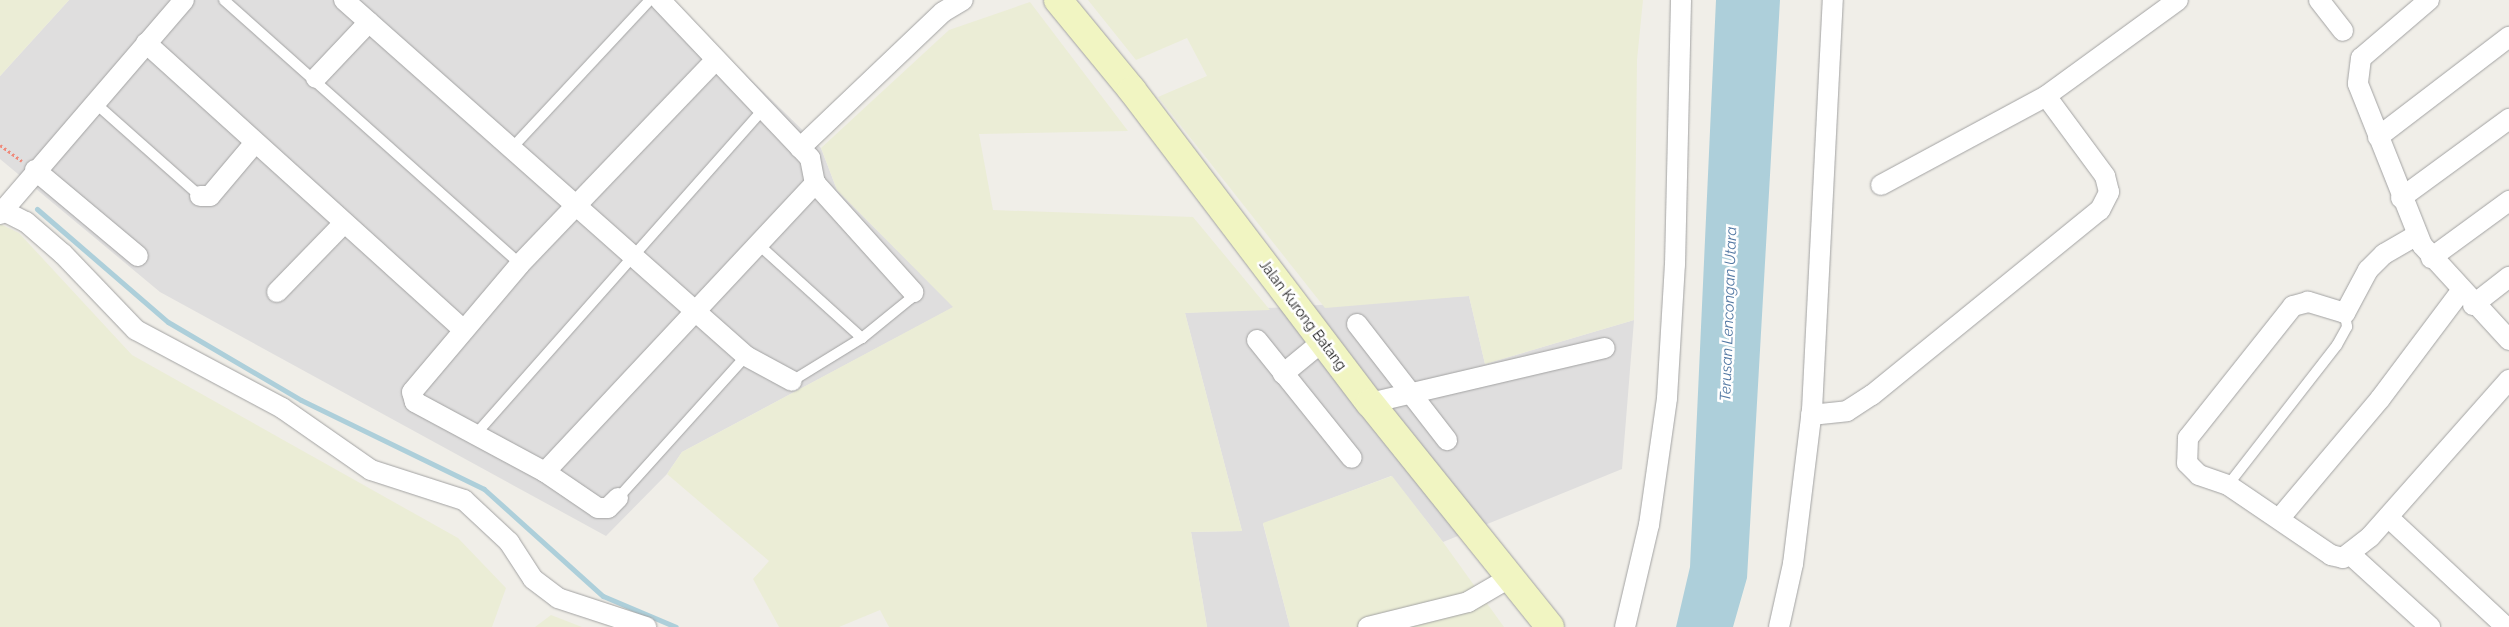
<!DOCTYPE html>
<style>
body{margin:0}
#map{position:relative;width:2509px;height:627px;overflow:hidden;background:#f0eee8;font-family:Raleway,sans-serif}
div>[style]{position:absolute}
.residential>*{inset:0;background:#dfdede}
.farmland>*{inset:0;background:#ebedd6}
.water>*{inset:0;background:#adcfda}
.stream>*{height:5px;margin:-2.5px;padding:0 2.5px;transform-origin:2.5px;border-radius:2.5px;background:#adcfda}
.path>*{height:3px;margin-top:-1.5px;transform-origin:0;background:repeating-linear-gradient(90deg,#ef8a7b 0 2.5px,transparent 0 5px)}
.roads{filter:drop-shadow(0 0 1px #a2a2a2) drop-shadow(0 0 1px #a2a2a2)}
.lane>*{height:10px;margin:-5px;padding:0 5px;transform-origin:5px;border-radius:5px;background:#fff}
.street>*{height:20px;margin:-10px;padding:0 10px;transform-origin:10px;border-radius:10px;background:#fff}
.secondary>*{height:28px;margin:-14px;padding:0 14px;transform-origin:14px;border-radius:14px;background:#f1f5c2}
span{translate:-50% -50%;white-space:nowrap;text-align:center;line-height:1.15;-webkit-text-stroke:5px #fff;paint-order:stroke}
.street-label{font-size:14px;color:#212121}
.water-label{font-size:15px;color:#5177a2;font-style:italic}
</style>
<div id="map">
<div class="residential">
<div style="clip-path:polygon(69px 0,669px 0,821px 148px,837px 190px,954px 307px,682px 452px,667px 474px,606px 536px,160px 292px,0 159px,0 76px)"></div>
<div style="clip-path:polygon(1469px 296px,1485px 364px,1634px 320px,1622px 469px,1443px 542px,1391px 476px,1263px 524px,1290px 627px,1207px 627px,1191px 532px,1242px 531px,1185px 313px)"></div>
</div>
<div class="farmland">
<div style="clip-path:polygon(0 0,69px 0,0 76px)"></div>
<div style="clip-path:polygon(1088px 0,1643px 0,1637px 60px,1634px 320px,1485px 364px,1469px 296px,1325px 308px,1158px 97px,1207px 76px,1187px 38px,1136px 60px)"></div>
<div style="clip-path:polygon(1030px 2px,1128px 131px,979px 134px,993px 210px,1193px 217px,1270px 310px,1185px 313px,1242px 531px,1191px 532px,1207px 627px,889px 627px,880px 610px,839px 627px,779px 627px,753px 579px,769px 561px,667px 474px,682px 452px,953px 307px,837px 190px,821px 148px,949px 30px)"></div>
<div style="clip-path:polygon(0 224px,19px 233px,132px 355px,458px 538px,506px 588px,492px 627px,0 627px)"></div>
<div style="clip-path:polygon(1392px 476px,1443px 542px,1504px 627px,1290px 627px,1263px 523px)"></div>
<div style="clip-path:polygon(551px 615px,582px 627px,535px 627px)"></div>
</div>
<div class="water">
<div style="clip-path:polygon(1716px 0,1780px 0,1747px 578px,1733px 627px,1676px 627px,1690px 567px)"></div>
</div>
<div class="stream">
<div style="left:37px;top:209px;width:173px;rotate:40.8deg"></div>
<div style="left:168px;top:322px;width:154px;rotate:30.4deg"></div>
<div style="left:301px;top:400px;width:203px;rotate:25.9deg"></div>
<div style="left:484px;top:489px;width:160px;rotate:42deg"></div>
<div style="left:603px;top:596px;width:79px;rotate:23deg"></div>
</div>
<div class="path">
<div style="left:0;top:145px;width:27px;rotate:36deg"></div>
</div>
<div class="roads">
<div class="lane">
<div style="left:224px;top:0;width:397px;rotate:41.7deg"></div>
<div style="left:94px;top:102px;width:142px;rotate:41.6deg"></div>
<div style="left:511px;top:149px;width:204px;rotate:-47deg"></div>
<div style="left:759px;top:245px;width:139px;rotate:42.1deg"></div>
<div style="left:792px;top:381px;width:82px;rotate:-31.6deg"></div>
<div style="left:862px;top:338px;width:62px;rotate:-39.1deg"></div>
<div style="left:910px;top:299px;width:8px;rotate:-67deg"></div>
<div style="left:475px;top:435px;width:433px;rotate:-48.5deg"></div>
<div style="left:2228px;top:485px;width:177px;rotate:-52.1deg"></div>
<div style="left:2337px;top:345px;width:21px;rotate:-61deg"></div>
<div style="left:2347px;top:327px;width:14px;rotate:-98deg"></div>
<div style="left:618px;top:498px;width:191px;rotate:-48deg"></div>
</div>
<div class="street">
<div style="left:344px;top:0;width:537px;rotate:41.53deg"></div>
<div style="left:746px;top:356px;width:52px;rotate:28.5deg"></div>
<div style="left:660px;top:0;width:218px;rotate:46.5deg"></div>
<div style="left:810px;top:158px;width:25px;rotate:79deg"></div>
<div style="left:815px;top:183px;width:147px;rotate:48deg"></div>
<div style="left:2319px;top:0;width:39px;rotate:52deg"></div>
<div style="left:2429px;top:0;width:89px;rotate:139.5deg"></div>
<div style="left:2361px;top:58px;width:26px;rotate:97deg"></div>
<div style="left:2358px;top:84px;width:173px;rotate:68.3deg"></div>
<div style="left:2422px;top:245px;width:129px;rotate:47.5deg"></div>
<div style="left:146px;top:43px;width:426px;rotate:42.1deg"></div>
<div style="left:316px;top:78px;width:77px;rotate:-46.6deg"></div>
<div style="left:2378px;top:137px;width:165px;rotate:-37.4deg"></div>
<div style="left:800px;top:148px;width:197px;rotate:-43.6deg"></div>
<div style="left:943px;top:12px;width:23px;rotate:-31deg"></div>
<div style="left:35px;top:170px;width:134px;rotate:39.9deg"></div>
<div style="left:1881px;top:185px;width:187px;rotate:-28.3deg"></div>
<div style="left:200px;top:196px;width:10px"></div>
<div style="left:210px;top:196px;width:68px;rotate:-49.8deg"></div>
<div style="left:2401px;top:198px;width:134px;rotate:-36.2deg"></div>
<div style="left:0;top:209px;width:29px;rotate:27deg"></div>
<div style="left:26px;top:222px;width:49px;rotate:40.9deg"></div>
<div style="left:63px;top:254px;width:105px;rotate:46.2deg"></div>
<div style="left:136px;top:330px;width:166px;rotate:28.1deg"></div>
<div style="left:282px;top:408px;width:108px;rotate:34.9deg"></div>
<div style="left:371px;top:470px;width:98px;rotate:17.9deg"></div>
<div style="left:464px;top:500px;width:62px;rotate:43deg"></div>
<div style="left:509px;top:542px;width:44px;rotate:57deg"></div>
<div style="left:533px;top:579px;width:31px;rotate:37deg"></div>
<div style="left:558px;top:598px;width:93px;rotate:18.2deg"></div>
<div style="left:0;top:214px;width:282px;rotate:-49.3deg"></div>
<div style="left:2417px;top:235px;width:38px;rotate:150deg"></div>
<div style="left:2384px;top:254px;width:23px;rotate:135deg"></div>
<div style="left:2368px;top:270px;width:49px;rotate:118.1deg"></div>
<div style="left:2345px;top:313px;width:39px;rotate:-163deg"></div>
<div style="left:2308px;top:302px;width:16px;rotate:165deg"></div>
<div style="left:2293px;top:306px;width:169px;rotate:128.5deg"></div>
<div style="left:2188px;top:438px;width:25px;rotate:92deg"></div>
<div style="left:2187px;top:463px;width:17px;rotate:45deg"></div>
<div style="left:2199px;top:475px;width:31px;rotate:19deg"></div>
<div style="left:2228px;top:485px;width:125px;rotate:34.2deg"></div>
<div style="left:2331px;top:555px;width:12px;rotate:14deg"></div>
<div style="left:2343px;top:558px;width:34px;rotate:-38deg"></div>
<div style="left:2370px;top:537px;width:210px;rotate:-48.5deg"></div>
<div style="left:2431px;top:258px;width:97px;rotate:-36.2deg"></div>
<div style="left:277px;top:292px;width:96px;rotate:-45.8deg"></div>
<div style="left:2473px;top:305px;width:46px;rotate:-37.9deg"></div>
<div style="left:1357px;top:324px;width:147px;rotate:52.2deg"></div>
<div style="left:1257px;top:340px;width:151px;rotate:51.2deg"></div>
<div style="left:1283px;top:374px;width:52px;rotate:-39.5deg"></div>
<div style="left:1370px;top:403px;width:241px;rotate:-13.2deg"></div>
<div style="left:1811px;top:415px;width:36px;rotate:-6deg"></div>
<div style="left:1847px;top:411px;width:30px;rotate:-33deg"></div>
<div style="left:1872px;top:395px;width:294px;rotate:-39.1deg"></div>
<div style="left:2100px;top:210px;width:20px;rotate:-63deg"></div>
<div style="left:2109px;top:192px;width:16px;rotate:-104deg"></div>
<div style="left:2105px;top:176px;width:99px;rotate:-126.4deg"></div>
<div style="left:2046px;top:96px;width:163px;rotate:-36deg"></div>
<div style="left:545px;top:472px;width:396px;rotate:-46.9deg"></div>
<div style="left:618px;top:498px;width:14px;rotate:135deg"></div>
<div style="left:608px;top:508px;width:10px;rotate:180deg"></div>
<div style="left:598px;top:508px;width:64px;rotate:-145.8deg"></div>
<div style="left:545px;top:472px;width:148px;rotate:-151.7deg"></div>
<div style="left:415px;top:402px;width:10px;rotate:-107deg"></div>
<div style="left:412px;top:392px;width:167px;rotate:-49.8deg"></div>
<div style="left:520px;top:264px;width:281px;rotate:-46.2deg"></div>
<div style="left:2388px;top:517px;width:161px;rotate:43deg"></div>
<div style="left:2279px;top:519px;width:157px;rotate:-49.9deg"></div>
<div style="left:2380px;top:399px;width:135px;rotate:-53.1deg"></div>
<div style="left:2351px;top:555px;width:107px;rotate:42.3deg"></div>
<div style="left:1368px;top:627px;width:103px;rotate:-14deg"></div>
<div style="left:1468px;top:602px;width:48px;rotate:-30.3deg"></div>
<div style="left:1625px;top:627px;width:105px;rotate:-76.8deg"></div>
<div style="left:1649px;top:525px;width:128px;rotate:-81.9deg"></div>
<div style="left:1667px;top:398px;width:133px;rotate:-86.6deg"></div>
<div style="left:1675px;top:265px;width:265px;rotate:-88.7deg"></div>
<div style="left:1779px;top:627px;width:65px;rotate:-77.5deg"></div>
<div style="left:1793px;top:564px;width:155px;rotate:-83deg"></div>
<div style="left:1812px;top:410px;width:411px;rotate:-87.1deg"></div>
</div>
<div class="secondary">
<div style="left:1058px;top:0;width:117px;rotate:50.6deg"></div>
<div style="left:1132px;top:90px;width:393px;rotate:52.8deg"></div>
<div style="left:1370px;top:403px;width:287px;rotate:51.2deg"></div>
</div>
</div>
<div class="street-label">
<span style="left:1303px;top:315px;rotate:53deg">Jalan Kurong Batang</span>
</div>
<div class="water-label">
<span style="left:1729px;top:314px;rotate:-88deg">Terusan Lencongan Utara</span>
</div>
</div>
